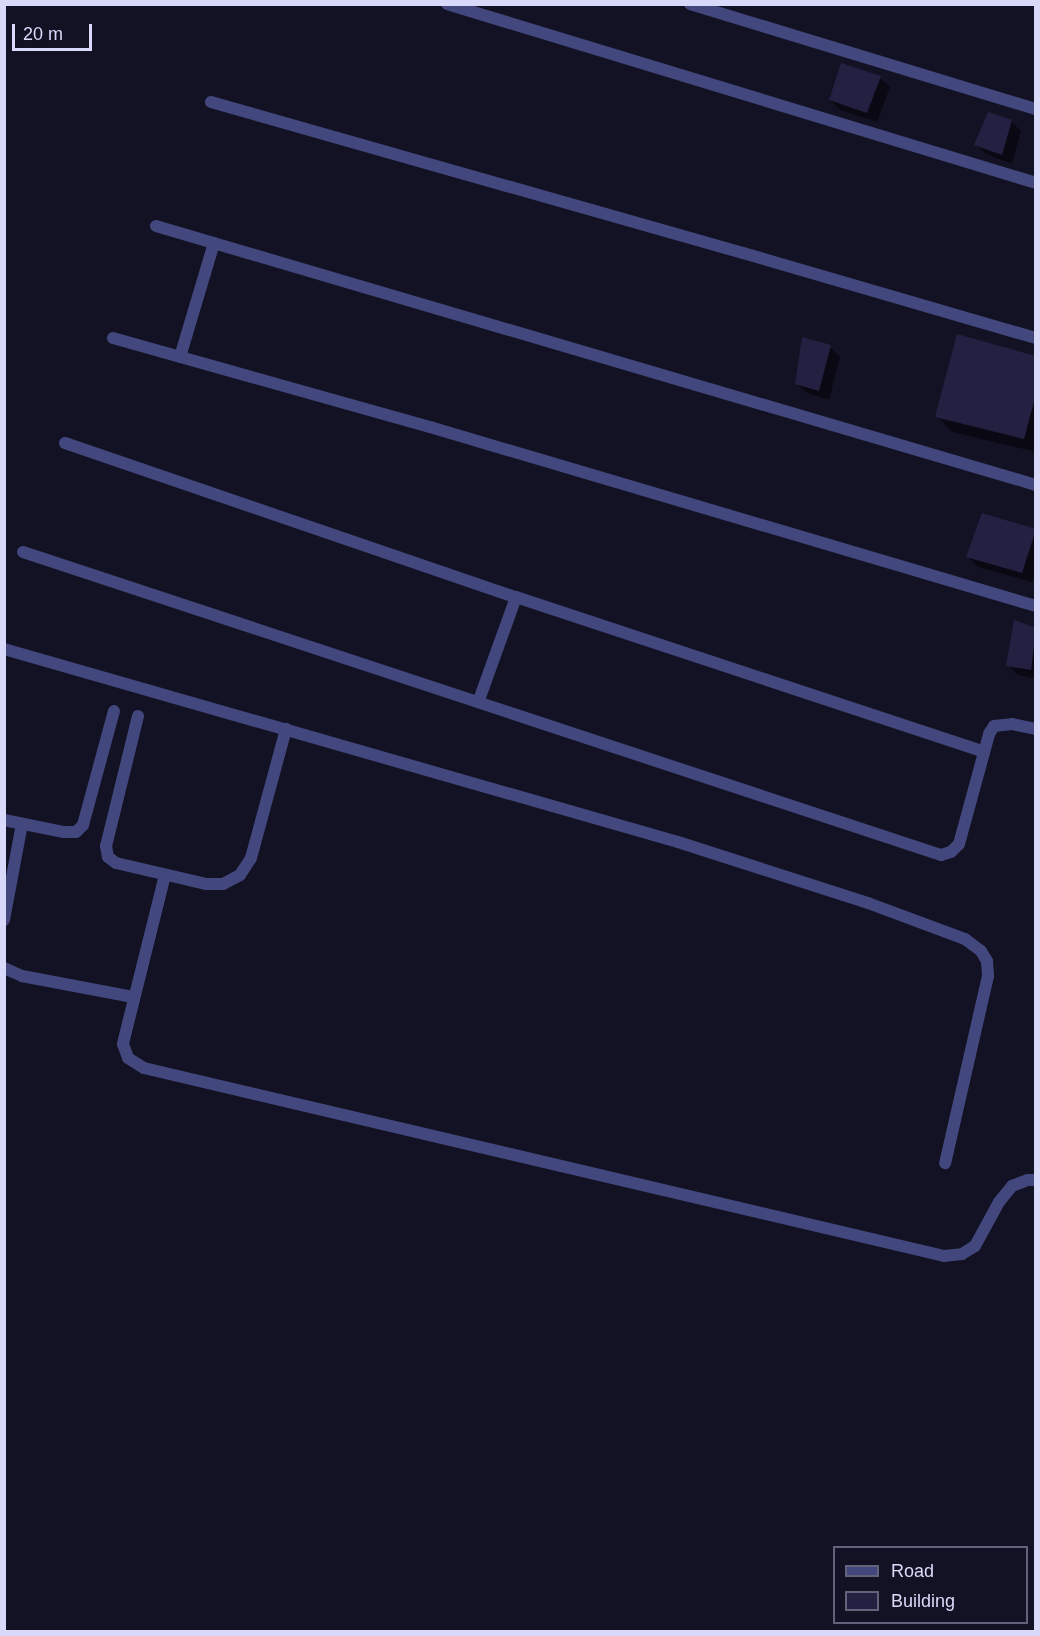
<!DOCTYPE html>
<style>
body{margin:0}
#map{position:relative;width:1040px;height:1636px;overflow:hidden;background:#131224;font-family:Arial,sans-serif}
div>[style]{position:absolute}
.shadow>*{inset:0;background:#0007}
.building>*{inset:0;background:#232042}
.lane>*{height:12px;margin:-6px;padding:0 6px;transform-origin:6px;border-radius:6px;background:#42477d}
.street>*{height:12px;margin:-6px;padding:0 6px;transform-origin:6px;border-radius:6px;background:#42477d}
span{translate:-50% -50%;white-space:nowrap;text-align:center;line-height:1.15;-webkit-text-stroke:5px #131224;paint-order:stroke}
.frame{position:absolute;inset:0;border:6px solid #d9d9fa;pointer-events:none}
.legend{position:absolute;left:833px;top:1546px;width:195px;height:78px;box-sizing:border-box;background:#131224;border:2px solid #62627a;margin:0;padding:8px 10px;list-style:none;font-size:18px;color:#d9d9fa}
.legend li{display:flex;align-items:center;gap:12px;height:30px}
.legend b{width:30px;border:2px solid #62627a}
.scale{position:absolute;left:12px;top:24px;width:80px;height:27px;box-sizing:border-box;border:3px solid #d9d9fa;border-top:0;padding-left:8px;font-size:18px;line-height:21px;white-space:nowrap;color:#d9d9fa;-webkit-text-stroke:4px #131224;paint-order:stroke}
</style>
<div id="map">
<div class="shadow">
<div style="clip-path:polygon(880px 78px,890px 87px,877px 122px,840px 110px,830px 100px)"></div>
<div style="clip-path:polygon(1011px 121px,1021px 131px,1012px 164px,986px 154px,976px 144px)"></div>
<div style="clip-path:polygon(830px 347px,840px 357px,829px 400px,807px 393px,796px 383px)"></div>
<div style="clip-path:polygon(1036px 358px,1036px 452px,952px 432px,937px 416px)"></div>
<div style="clip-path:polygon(1036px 530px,1036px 572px,1032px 582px,978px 567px,968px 557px)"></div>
<div style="clip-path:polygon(1036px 630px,1036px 679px,1018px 675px,1008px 665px)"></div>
</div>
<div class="building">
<div style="clip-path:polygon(841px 63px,881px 76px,867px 113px,829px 100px)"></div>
<div style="clip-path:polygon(988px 112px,1012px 120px,1002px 155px,974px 145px)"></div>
<div style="clip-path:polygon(957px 334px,1036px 356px,1036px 394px,1024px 439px,935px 417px)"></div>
<div style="clip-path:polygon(802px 337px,831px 345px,819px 391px,795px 384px)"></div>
<div style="clip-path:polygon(982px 513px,1036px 529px,1022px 573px,966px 557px)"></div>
<div style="clip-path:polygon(1014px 620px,1036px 628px,1031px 670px,1006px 666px)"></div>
</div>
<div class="lane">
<div style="left:4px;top:649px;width:701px;rotate:15.98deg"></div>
<div style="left:678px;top:842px;width:200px;rotate:17.8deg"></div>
<div style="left:868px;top:903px;width:103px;rotate:20.4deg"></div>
<div style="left:965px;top:939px;width:20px;rotate:37deg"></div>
<div style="left:981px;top:951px;width:12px;rotate:59deg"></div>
<div style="left:987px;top:961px;width:15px;rotate:86deg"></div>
<div style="left:988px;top:976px;width:192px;rotate:102.9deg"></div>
<div style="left:138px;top:716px;width:134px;rotate:103.8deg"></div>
<div style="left:106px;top:846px;width:11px;rotate:80deg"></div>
<div style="left:108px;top:857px;width:10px;rotate:37deg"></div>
<div style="left:116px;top:863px;width:92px;rotate:13.1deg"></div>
<div style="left:206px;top:884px;width:17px"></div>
<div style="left:223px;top:884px;width:19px;rotate:-28deg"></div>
<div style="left:240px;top:875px;width:20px;rotate:-57deg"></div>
<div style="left:251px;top:858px;width:134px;rotate:-74.8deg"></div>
<div style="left:4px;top:820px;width:60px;rotate:11.5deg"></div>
<div style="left:63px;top:832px;width:13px"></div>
<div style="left:76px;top:832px;width:10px;rotate:-45deg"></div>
<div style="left:83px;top:825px;width:118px;rotate:-74.8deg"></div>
<div style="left:165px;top:875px;width:174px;rotate:104deg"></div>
<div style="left:123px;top:1044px;width:15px;rotate:70deg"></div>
<div style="left:128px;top:1058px;width:19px;rotate:32deg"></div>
<div style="left:144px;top:1068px;width:822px;rotate:13.22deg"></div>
<div style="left:944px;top:1256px;width:18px;rotate:-6deg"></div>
<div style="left:962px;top:1254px;width:15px;rotate:-32deg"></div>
<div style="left:975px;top:1246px;width:50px;rotate:-61.4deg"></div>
<div style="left:999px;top:1202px;width:21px;rotate:-51deg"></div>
<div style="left:1012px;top:1186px;width:17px;rotate:-21deg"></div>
<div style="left:1028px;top:1180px;width:8px"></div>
<div style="left:4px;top:920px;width:98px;rotate:-79.4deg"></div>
<div style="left:4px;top:968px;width:20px;rotate:24deg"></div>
<div style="left:22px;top:976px;width:113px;rotate:10.7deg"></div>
</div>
<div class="street">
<div style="left:447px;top:4px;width:616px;rotate:16.9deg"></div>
<div style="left:690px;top:4px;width:362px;rotate:16.9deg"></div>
<div style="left:211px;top:102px;width:553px;rotate:15.85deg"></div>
<div style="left:743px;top:253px;width:305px;rotate:16.2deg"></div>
<div style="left:156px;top:226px;width:917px;rotate:16.4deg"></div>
<div style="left:113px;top:338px;width:329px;rotate:15.7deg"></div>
<div style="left:430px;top:427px;width:632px;rotate:16.46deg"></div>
<div style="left:180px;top:357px;width:119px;rotate:-73.4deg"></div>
<div style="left:65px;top:443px;width:477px;rotate:18.9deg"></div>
<div style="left:516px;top:597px;width:493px;rotate:18.3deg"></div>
<div style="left:23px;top:552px;width:967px;rotate:18.27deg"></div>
<div style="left:941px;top:855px;width:10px;rotate:-17deg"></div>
<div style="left:951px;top:852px;width:11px;rotate:-45deg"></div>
<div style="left:959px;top:844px;width:114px;rotate:-74.7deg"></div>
<div style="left:989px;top:734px;width:9px;rotate:-58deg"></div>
<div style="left:994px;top:726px;width:18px;rotate:-6deg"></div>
<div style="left:1012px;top:724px;width:25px;rotate:12deg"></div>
<div style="left:479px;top:700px;width:109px;rotate:-70.2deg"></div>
</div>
<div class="frame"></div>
<ul class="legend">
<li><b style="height:8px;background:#42477d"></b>Road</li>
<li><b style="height:16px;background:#232042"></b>Building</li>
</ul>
<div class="scale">20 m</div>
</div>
